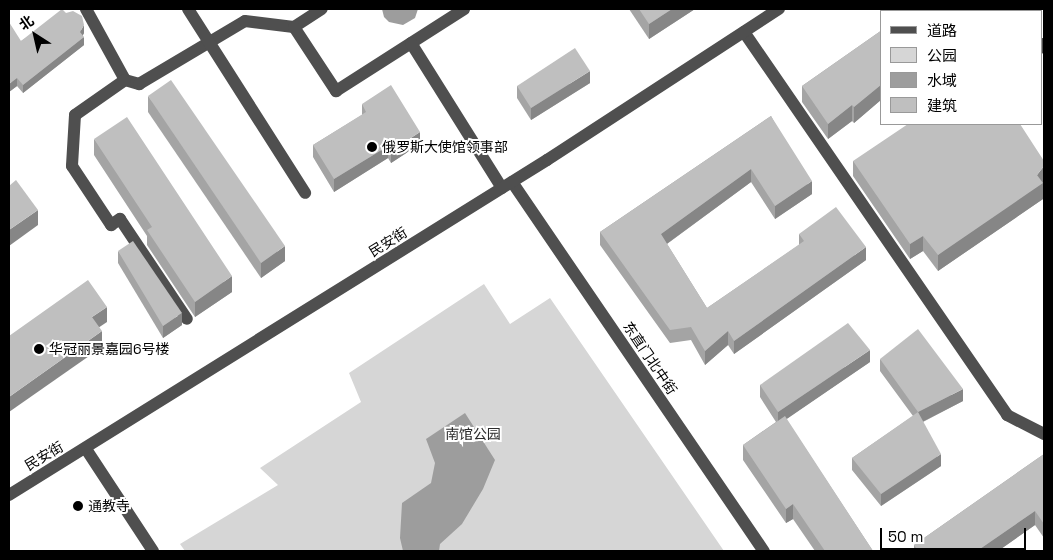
<!DOCTYPE html>
<meta charset="utf-8">
<style>
body{margin:0}
#map{position:relative;width:1053px;height:560px;overflow:hidden;background:#fff;font-family:"Space Grotesk","Noto Sans SC",sans-serif}
div>[style]{position:absolute}
.green>*{inset:0;background:#d6d6d6}
.water>*{inset:0;background:#9d9d9d}
.minor>*{height:12px;margin:-6px;padding:0 6px;transform-origin:6px;border-radius:6px;background:#4f4f4f}
.wall>*{inset:0;background:#a4a4a4}
.shaded-wall>*{inset:0;background:#868686}
.building>*{inset:0;background:#bfbfbf}
.dots>*{width:14px;height:14px;translate:-50% -50%;box-sizing:border-box;border:2px solid #fff;border-radius:50%}
span{translate:-50% -50%;white-space:nowrap;text-align:center;line-height:1.15;-webkit-text-stroke:4px #fff;paint-order:stroke}
.poi-label{font-size:14px;color:#000}
.left{translate:0 -50%;text-align:left}
.street-label{font-size:14px;color:#000}
.park-label{font-size:14px;color:#2d2d2d}
.frame{position:absolute;inset:0;border:10px solid #000;pointer-events:none}
.legend{position:absolute;left:880px;top:10px;width:162px;height:115px;box-sizing:border-box;background:#fff;border:1px solid #999;margin:0;padding:6px 9px;list-style:none;font-size:15px;color:#000}
.legend li{display:flex;align-items:center;gap:10px;height:25px}
.legend b{width:25px;border:1px solid #999}
.north{position:absolute;left:10px;top:10px;width:50px;height:50px;-webkit-text-stroke:4px #fff;paint-order:stroke;rotate:325deg;font-size:14px;font-weight:700;line-height:20px;text-align:center;color:#000}
.north::after{content:'';display:block;margin:auto;width:18px;height:22px;background:#000;clip-path:polygon(50% 0,100% 100%,50% 72%,0 100%)}
.scale{position:absolute;left:880px;top:528px;width:146px;height:22px;box-sizing:border-box;border:2px solid #000;border-top:0;padding-left:6px;font-size:15px;line-height:18px;white-space:nowrap;color:#000;-webkit-text-stroke:4px #fff;paint-order:stroke}
</style>
<div id="map">
<div class="green">
<div style="clip-path:polygon(484px 284px,510px 324px,550px 298px,724px 551px,185px 551px,180px 544px,278px 485px,260px 468px,361px 402px,349px 373px)"></div>
</div>
<div class="water">
<div style="clip-path:polygon(382px 9px,418px 9px,415px 18px,403px 25px,389px 22px,384px 17px)"></div>
<div style="clip-path:polygon(465px 413px,495px 460px,483px 489px,462px 524px,440px 544px,439px 551px,403px 551px,400px 538px,402px 503px,431px 483px,435px 463px,426px 439px)"></div>
</div>
<div class="minor">
<div style="left:86px;top:9px;width:81px;rotate:61.2deg"></div>
<div style="left:125px;top:80px;width:15px;rotate:16deg"></div>
<div style="left:139px;top:84px;width:123px;rotate:-30.7deg"></div>
<div style="left:245px;top:21px;width:49px;rotate:7deg"></div>
<div style="left:294px;top:27px;width:33px;rotate:-33deg"></div>
<div style="left:188px;top:9px;width:218px;rotate:57.5deg"></div>
<div style="left:1017px;top:9px;width:2px;rotate:63deg"></div>
<div style="left:294px;top:27px;width:77px;rotate:56.7deg"></div>
<div style="left:336px;top:91px;width:152px;rotate:-32.6deg"></div>
<div style="left:744px;top:32px;width:465px;rotate:55.5deg"></div>
<div style="left:1007px;top:415px;width:42px;rotate:27.2deg"></div>
<div style="left:411px;top:43px;width:171px;rotate:57.9deg"></div>
<div style="left:1042px;top:44px;width:4px;rotate:63deg"></div>
<div style="left:125px;top:80px;width:61px;rotate:145deg"></div>
<div style="left:75px;top:115px;width:51px;rotate:93.4deg"></div>
<div style="left:72px;top:166px;width:71px;rotate:56.5deg"></div>
<div style="left:111px;top:225px;width:11px;rotate:-34deg"></div>
<div style="left:120px;top:219px;width:120px;rotate:56.2deg"></div>
<div style="left:512px;top:182px;width:447px;rotate:55.7deg"></div>
<div style="left:86px;top:449px;width:122px;rotate:56.7deg"></div>
<div style="left:9px;top:495px;width:634px;rotate:-31.91deg"></div>
<div style="left:547px;top:160px;width:277px;rotate:-33.1deg"></div>
</div>
<div class="wall">
<div style="clip-path:polygon(629px 9px,695px 9px,649px 39px)"></div>
<div style="clip-path:polygon(66px 13px,84px 33px,83px 35px,84px 45px,23px 93px,17px 86px,9px 92px,21px 41px)"></div>
<div style="clip-path:polygon(882px 30px,882px 99px,854px 123px,852px 121px,828px 139px,802px 102px,802px 86px)"></div>
<div style="clip-path:polygon(590px 83px,531px 120px,517px 98px,517px 86px)"></div>
<div style="clip-path:polygon(148px 96px,285px 261px,261px 278px,148px 112px)"></div>
<div style="clip-path:polygon(362px 104px,420px 144px,391px 163px,388px 158px,334px 192px,313px 157px,313px 145px,362px 115px)"></div>
<div style="clip-path:polygon(771px 116px,812px 194px,775px 219px,751px 182px,667px 244px,707px 308px,799px 245px,799px 234px,866px 260px,734px 354px,728px 345px,705px 365px,691px 340px,670px 343px,600px 245px,600px 232px)"></div>
<div style="clip-path:polygon(94px 139px,232px 292px,195px 317px,147px 245px,147px 236px,94px 155px)"></div>
<div style="clip-path:polygon(853px 161px,1043px 183px,1043px 199px,938px 271px,923px 251px,910px 259px,853px 176px)"></div>
<div style="clip-path:polygon(118px 251px,182px 325px,163px 338px,118px 263px)"></div>
<div style="clip-path:polygon(880px 359px,963px 401px,923px 422px,941px 466px,881px 506px,852px 470px,852px 458px,913px 416px,880px 371px)"></div>
<div style="clip-path:polygon(870px 362px,786px 419px,873px 551px,815px 551px,793px 519px,786px 523px,743px 460px,743px 445px,776px 422px,760px 397px,760px 385px)"></div>
<div style="clip-path:polygon(1044px 454px,1044px 538px,1035px 525px,998px 551px,914px 551px,914px 545px)"></div>
</div>
<div class="shaded-wall">
<div style="clip-path:polygon(672px 9px,695px 9px,649px 39px,649px 24px)"></div>
<div style="clip-path:polygon(84px 25px,84px 33px,80px 40px,80px 32px)"></div>
<div style="clip-path:polygon(84px 37px,84px 45px,23px 93px,23px 85px)"></div>
<div style="clip-path:polygon(590px 71px,590px 83px,531px 120px,531px 108px)"></div>
<div style="clip-path:polygon(17px 78px,17px 86px,9px 92px,9px 84px)"></div>
<div style="clip-path:polygon(882px 84px,882px 99px,854px 123px,854px 107px)"></div>
<div style="clip-path:polygon(852px 105px,852px 121px,828px 139px,828px 124px)"></div>
<div style="clip-path:polygon(420px 132px,420px 144px,391px 163px,391px 151px)"></div>
<div style="clip-path:polygon(388px 146px,388px 158px,334px 192px,334px 179px)"></div>
<div style="clip-path:polygon(1044px 166px,1044px 182px,1042px 184px,1043px 183px,1043px 199px,938px 271px,938px 255px,1037px 175px)"></div>
<div style="clip-path:polygon(751px 169px,751px 182px,661px 248px,661px 234px)"></div>
<div style="clip-path:polygon(812px 181px,812px 194px,775px 219px,775px 206px)"></div>
<div style="clip-path:polygon(38px 210px,38px 225px,9px 246px,9px 230px)"></div>
<div style="clip-path:polygon(923px 236px,923px 251px,910px 259px,910px 244px)"></div>
<div style="clip-path:polygon(285px 246px,285px 261px,261px 278px,261px 263px)"></div>
<div style="clip-path:polygon(866px 247px,866px 260px,734px 354px,734px 341px)"></div>
<div style="clip-path:polygon(232px 276px,232px 292px,195px 317px,195px 302px)"></div>
<div style="clip-path:polygon(107px 307px,107px 322px,92px 332px,92px 317px)"></div>
<div style="clip-path:polygon(182px 313px,182px 325px,163px 338px,163px 326px)"></div>
<div style="clip-path:polygon(102px 331px,102px 347px,9px 412px,9px 397px)"></div>
<div style="clip-path:polygon(728px 331px,728px 345px,705px 365px,705px 351px)"></div>
<div style="clip-path:polygon(870px 350px,870px 362px,778px 425px,778px 412px)"></div>
<div style="clip-path:polygon(963px 389px,963px 401px,918px 424px,918px 412px)"></div>
<div style="clip-path:polygon(941px 454px,941px 466px,881px 506px,881px 494px)"></div>
<div style="clip-path:polygon(793px 504px,793px 519px,786px 523px,786px 509px)"></div>
<div style="clip-path:polygon(1035px 511px,1035px 525px,998px 551px,977px 551px)"></div>
</div>
<div class="building">
<div style="clip-path:polygon(62px 9px,66px 13px,73px 11px,82px 16px,84px 25px,80px 32px,84px 37px,23px 85px,17px 78px,9px 84px,9px 22px,21px 41px)"></div>
<div style="clip-path:polygon(639px 9px,672px 9px,649px 24px)"></div>
<div style="clip-path:polygon(912px 9px,994px 9px,989px 11px,909px 11px)"></div>
<div style="clip-path:polygon(882px 30px,882px 84px,854px 107px,852px 105px,828px 124px,802px 86px)"></div>
<div style="clip-path:polygon(575px 48px,590px 71px,531px 108px,517px 86px)"></div>
<div style="clip-path:polygon(171px 80px,285px 246px,261px 263px,148px 96px)"></div>
<div style="clip-path:polygon(391px 85px,420px 132px,391px 151px,388px 146px,334px 179px,313px 145px,366px 112px,362px 104px)"></div>
<div style="clip-path:polygon(771px 116px,812px 181px,775px 206px,751px 169px,661px 234px,707px 308px,804px 241px,799px 234px,836px 207px,866px 247px,734px 341px,728px 331px,705px 351px,691px 327px,670px 330px,600px 232px)"></div>
<div style="clip-path:polygon(127px 117px,232px 276px,195px 302px,147px 230px,152px 227px,94px 139px)"></div>
<div style="clip-path:polygon(908px 124px,1020px 124px,1044px 161px,1044px 166px,1037px 175px,1043px 183px,938px 255px,923px 236px,910px 244px,853px 161px)"></div>
<div style="clip-path:polygon(16px 180px,38px 210px,9px 230px,9px 186px)"></div>
<div style="clip-path:polygon(133px 241px,182px 313px,163px 326px,118px 251px)"></div>
<div style="clip-path:polygon(88px 280px,107px 307px,92px 317px,102px 331px,9px 397px,9px 336px)"></div>
<div style="clip-path:polygon(848px 323px,870px 350px,778px 412px,760px 385px)"></div>
<div style="clip-path:polygon(918px 329px,963px 389px,918px 412px,880px 359px)"></div>
<div style="clip-path:polygon(918px 412px,941px 454px,881px 494px,852px 458px)"></div>
<div style="clip-path:polygon(785px 416px,873px 551px,825px 551px,793px 504px,786px 509px,743px 445px)"></div>
<div style="clip-path:polygon(1044px 454px,1044px 524px,1035px 511px,977px 551px,918px 551px,914px 545px)"></div>
</div>
<div class="dots">
<div style="left:372px;top:147px;background:#000"></div>
<div style="left:39px;top:349px;background:#000"></div>
<div style="left:78px;top:506px;background:#000"></div>
</div>
<div class="poi-label">
<span class="left" style="left:382px;top:147px">俄罗斯大使馆领事部</span>
<span class="left" style="left:49px;top:349px">华冠丽景嘉园6号楼</span>
<span class="left" style="left:88px;top:506px">通教寺</span>
</div>
<div class="street-label">
<span style="left:388px;top:242px;rotate:-32deg">民安街</span>
<span style="left:650px;top:358px;rotate:56deg">东直门北中街</span>
<span style="left:44px;top:456px;rotate:-31deg">民安街</span>
</div>
<div class="park-label">
<span style="left:473px;top:434px">南馆公园</span>
</div>
<div class="frame"></div>
<ul class="legend">
<li><b style="height:6px;background:#4f4f4f"></b>道路</li>
<li><b style="height:14px;background:#d6d6d6"></b>公园</li>
<li><b style="height:14px;background:#9d9d9d"></b>水域</li>
<li><b style="height:14px;background:#bfbfbf"></b>建筑</li>
</ul>
<div class="north">北</div>
<div class="scale">50 m</div>
</div>
